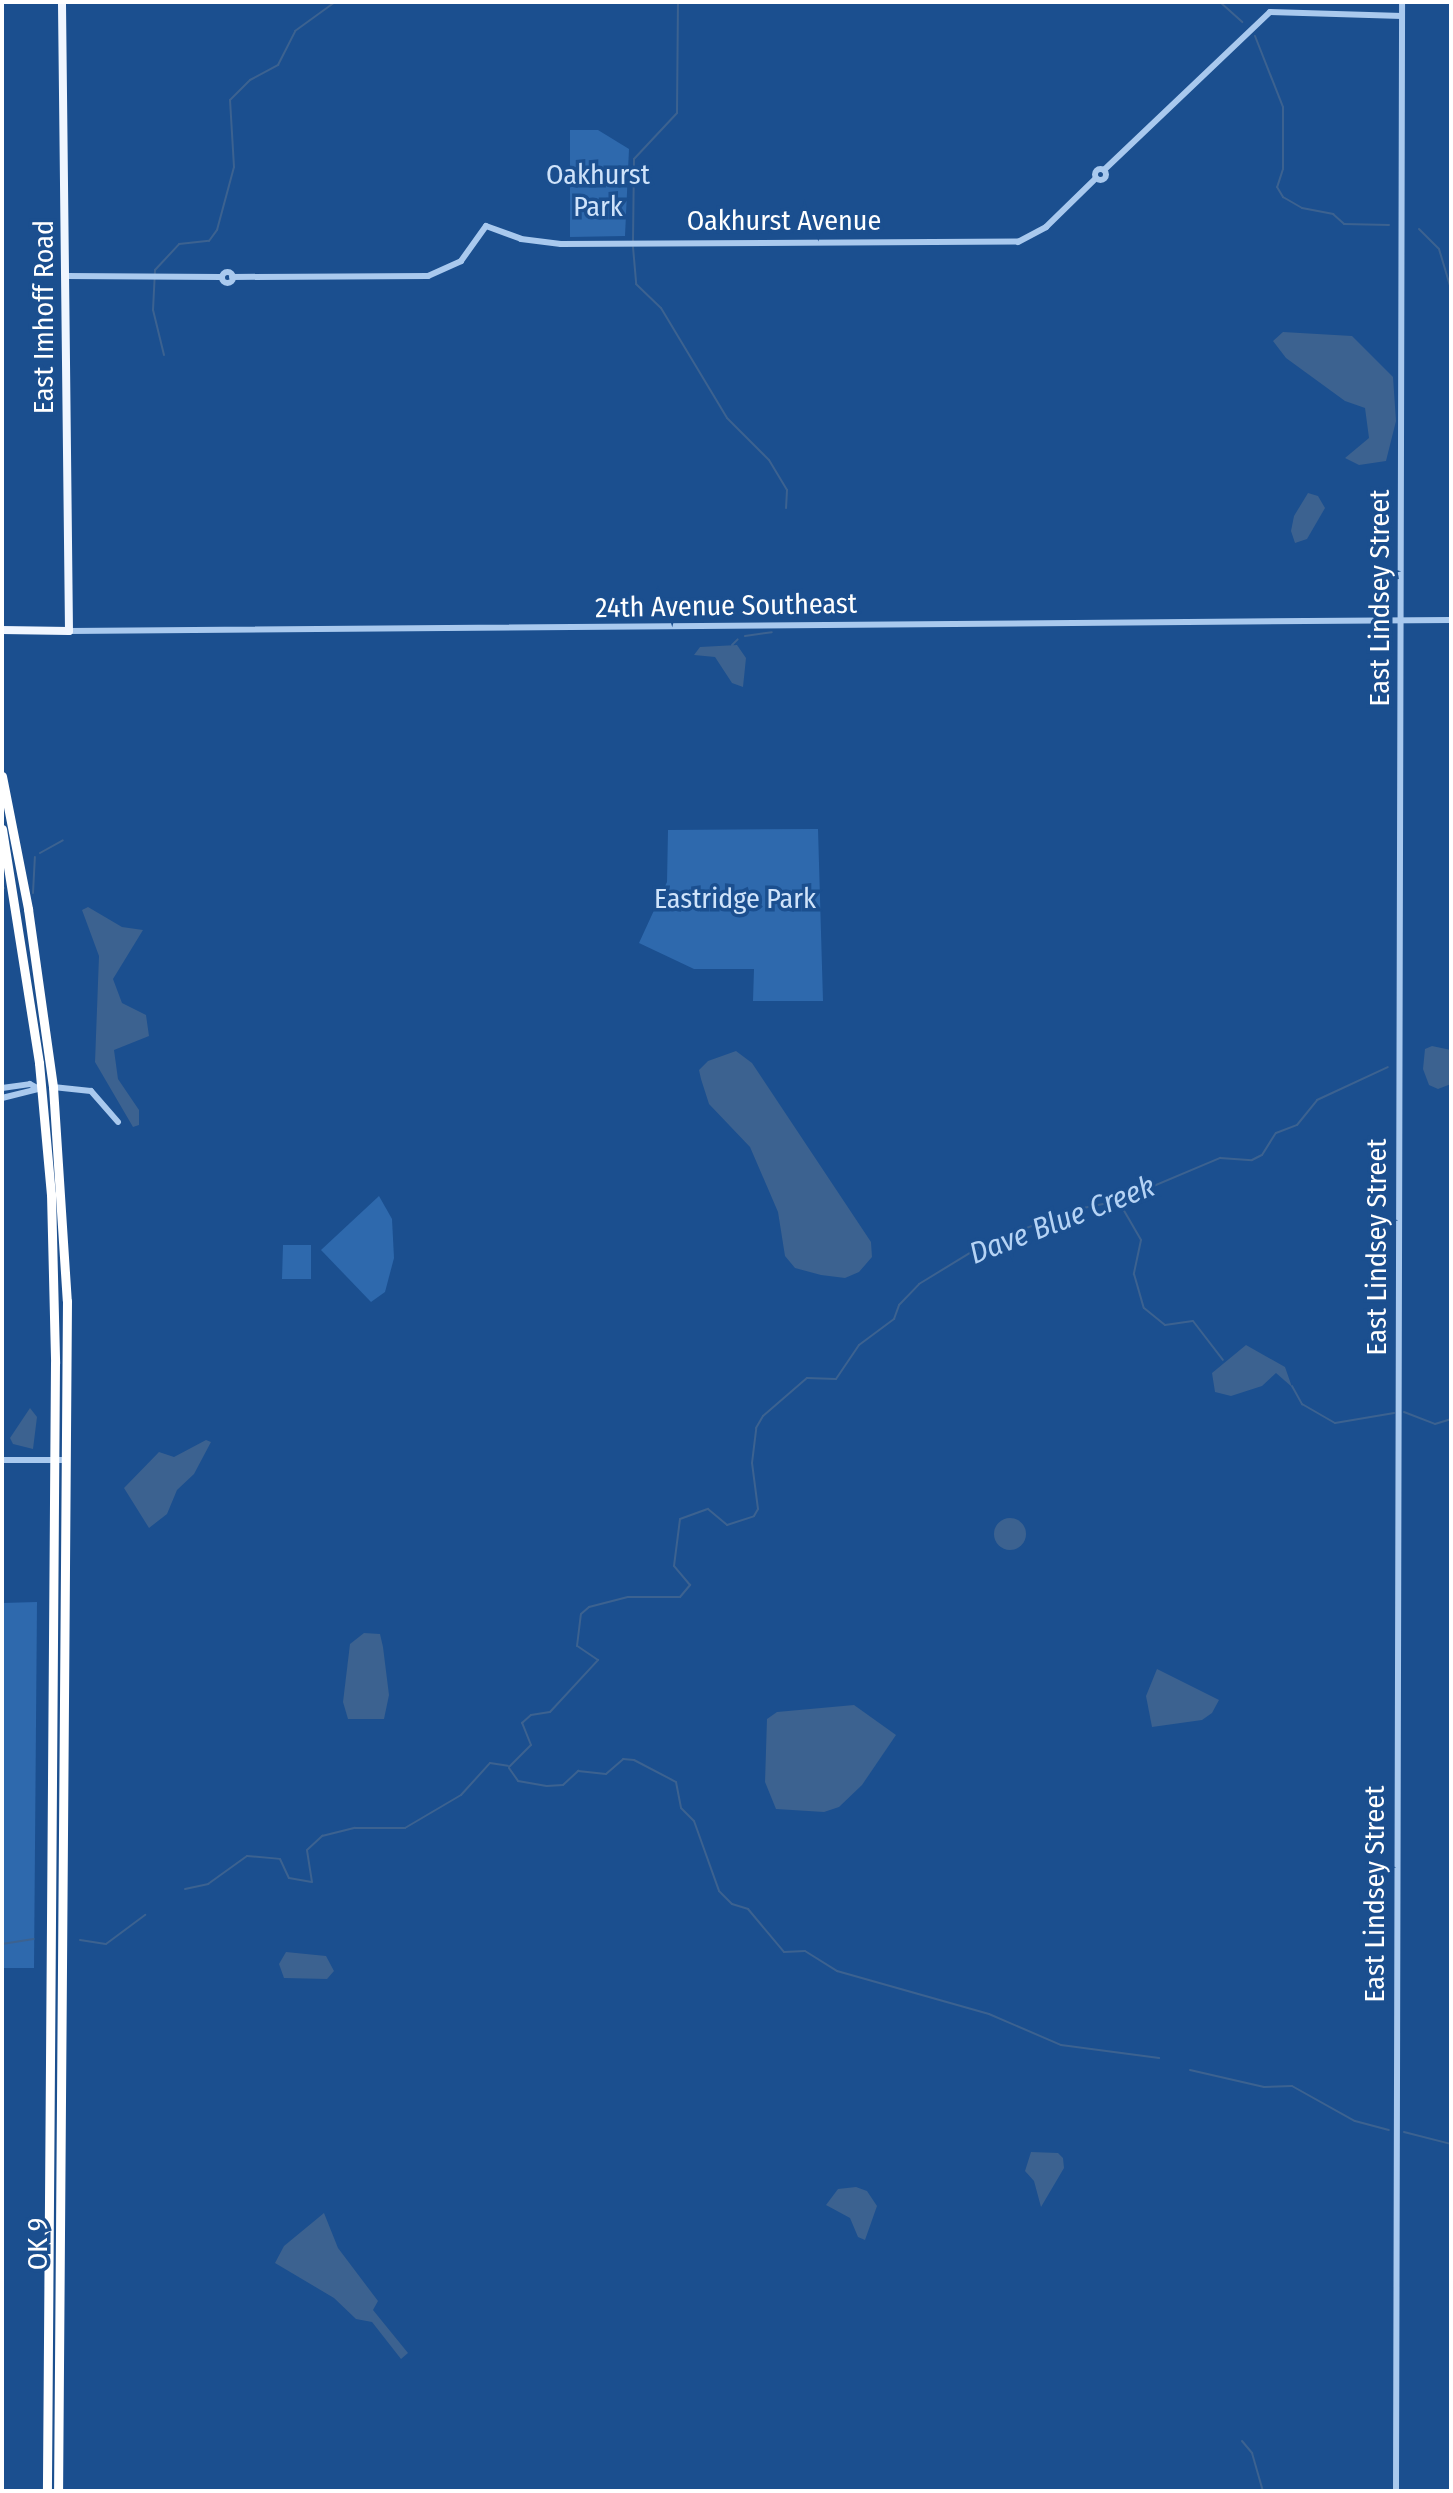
<!DOCTYPE html>
<style>
body{margin:0}
#map{position:relative;width:1453px;height:2493px;overflow:hidden;background:#1b4f8f;font-family:"Fira Sans Condensed",sans-serif}
div>[style]{position:absolute}
.green>*{inset:0;background:#2e69ad}
.water>*{inset:0;background:#3c6290}
.round{border-radius:50%}
.stream>*{height:2px;margin:-1px;padding:0 1px;transform-origin:1px;border-radius:1px;background:#3c6290}
.minor>*{height:6px;margin:-3px;padding:0 3px;transform-origin:3px;border-radius:3px;background:#a9c9ee}
.minor>.ring{margin:-3px;padding:0;box-sizing:content-box;background:none;border:6px solid #a9c9ee;border-radius:50%}
.major>*{height:8px;margin:-4px;padding:0 4px;transform-origin:4px;border-radius:4px;background:#f0f6ff}
.highway>*{height:9px;margin:-4.5px;padding:0 4.5px;transform-origin:4.5px;border-radius:4.5px;background:#fff}
span{translate:-50% -50%;white-space:nowrap;text-align:center;line-height:1.15;-webkit-text-stroke:7px #1b4f8f;paint-order:stroke}
.park-label{font-size:28px;color:#cfe3fa}
.street-label{font-size:28px;color:#fff}
.water-label{font-size:30px;color:#b5d3f5;font-style:italic}
.frame{position:absolute;inset:0;border:4px solid #fff;pointer-events:none}
</style>
<div id="map">
<div class="green">
<div style="clip-path:polygon(570px 130px,598px 130px,629px 149px,625px 236px,570px 237px)"></div>
<div style="clip-path:polygon(818px 829px,823px 1001px,753px 1001px,754px 969px,694px 969px,639px 943px,667px 882px,668px 830px)"></div>
<div style="clip-path:polygon(379px 1196px,392px 1219px,394px 1258px,385px 1292px,371px 1302px,321px 1250px)"></div>
<div style="clip-path:polygon(283px 1245px,311px 1245px,311px 1279px,282px 1279px)"></div>
<div style="clip-path:polygon(37px 1602px,34px 1968px,2px 1968px,2px 1603px)"></div>
</div>
<div class="water">
<div style="clip-path:polygon(1283px 332px,1352px 336px,1393px 377px,1396px 421px,1386px 461px,1359px 465px,1345px 458px,1369px 438px,1365px 408px,1345px 401px,1286px 358px,1273px 341px)"></div>
<div style="clip-path:polygon(1308px 493px,1318px 496px,1325px 508px,1307px 539px,1295px 543px,1291px 531px,1294px 516px)"></div>
<div style="clip-path:polygon(737px 645px,746px 658px,743px 687px,732px 683px,715px 657px,694px 655px,700px 647px)"></div>
<div style="clip-path:polygon(88px 907px,122px 927px,143px 930px,113px 979px,122px 1003px,146px 1015px,149px 1036px,114px 1050px,118px 1079px,139px 1110px,139px 1125px,133px 1127px,95px 1062px,99px 956px,82px 910px)"></div>
<div style="clip-path:polygon(1432px 1046px,1451px 1050px,1451px 1084px,1438px 1089px,1429px 1085px,1423px 1069px,1425px 1049px)"></div>
<div style="clip-path:polygon(736px 1051px,752px 1063px,871px 1242px,872px 1257px,859px 1272px,845px 1278px,821px 1275px,795px 1268px,785px 1256px,778px 1212px,750px 1147px,709px 1104px,701px 1079px,699px 1070px,708px 1061px)"></div>
<div style="clip-path:polygon(1246px 1345px,1285px 1367px,1292px 1387px,1276px 1373px,1262px 1386px,1231px 1396px,1215px 1392px,1212px 1373px)"></div>
<div style="clip-path:polygon(30px 1408px,37px 1417px,33px 1449px,13px 1444px,10px 1438px)"></div>
<div style="clip-path:polygon(206px 1440px,211px 1442px,194px 1474px,177px 1490px,167px 1514px,149px 1528px,124px 1488px,159px 1452px,174px 1457px)"></div>
<div class="round" style="left:994px;top:1518px;width:32px;height:32px"></div>
<div style="clip-path:polygon(364px 1633px,380px 1634px,383px 1647px,389px 1695px,384px 1719px,348px 1719px,343px 1702px,350px 1644px)"></div>
<div style="clip-path:polygon(1157px 1669px,1219px 1700px,1212px 1713px,1202px 1720px,1152px 1727px,1146px 1696px)"></div>
<div style="clip-path:polygon(854px 1705px,896px 1735px,862px 1785px,839px 1807px,824px 1812px,776px 1809px,765px 1782px,767px 1719px,777px 1712px)"></div>
<div style="clip-path:polygon(286px 1952px,326px 1956px,334px 1971px,327px 1979px,284px 1978px,279px 1964px)"></div>
<div style="clip-path:polygon(1031px 2152px,1058px 2153px,1063px 2158px,1064px 2168px,1041px 2207px,1034px 2181px,1025px 2171px)"></div>
<div style="clip-path:polygon(856px 2187px,867px 2191px,877px 2206px,865px 2240px,858px 2237px,850px 2218px,826px 2205px,838px 2189px)"></div>
<div style="clip-path:polygon(324px 2213px,338px 2248px,378px 2301px,373px 2310px,408px 2353px,401px 2359px,372px 2322px,356px 2319px,334px 2298px,275px 2263px,284px 2246px)"></div>
</div>
<div class="stream">
<div style="left:1220px;top:2px;width:30px;rotate:42deg"></div>
<div style="left:1255px;top:36px;width:76px;rotate:68.5deg"></div>
<div style="left:1283px;top:107px;width:62px;rotate:90deg"></div>
<div style="left:1283px;top:169px;width:19px;rotate:108deg"></div>
<div style="left:1277px;top:187px;width:12px;rotate:59deg"></div>
<div style="left:1283px;top:197px;width:22px;rotate:30deg"></div>
<div style="left:1302px;top:208px;width:32px;rotate:11deg"></div>
<div style="left:1333px;top:214px;width:15px;rotate:42deg"></div>
<div style="left:1344px;top:224px;width:45px;rotate:1.3deg"></div>
<div style="left:1419px;top:229px;width:28px;rotate:45deg"></div>
<div style="left:1439px;top:249px;width:42px;rotate:73.3deg"></div>
<div style="left:633px;top:241px;width:82px;rotate:-89.3deg"></div>
<div style="left:634px;top:159px;width:63px;rotate:-46.9deg"></div>
<div style="left:677px;top:113px;width:111px;rotate:-89.5deg"></div>
<div style="left:633px;top:247px;width:37px;rotate:85deg"></div>
<div style="left:636px;top:284px;width:35px;rotate:44deg"></div>
<div style="left:661px;top:308px;width:128px;rotate:59deg"></div>
<div style="left:727px;top:418px;width:59px;rotate:45deg"></div>
<div style="left:769px;top:460px;width:35px;rotate:59deg"></div>
<div style="left:787px;top:490px;width:18px;rotate:93deg"></div>
<div style="left:164px;top:355px;width:46px;rotate:-103.7deg"></div>
<div style="left:153px;top:310px;width:40px;rotate:-87.1deg"></div>
<div style="left:155px;top:270px;width:35px;rotate:-47deg"></div>
<div style="left:179px;top:244px;width:30px;rotate:-6deg"></div>
<div style="left:209px;top:241px;width:14px;rotate:-54deg"></div>
<div style="left:217px;top:230px;width:65px;rotate:-74.9deg"></div>
<div style="left:234px;top:167px;width:67px;rotate:-93.4deg"></div>
<div style="left:230px;top:100px;width:28px;rotate:-45deg"></div>
<div style="left:250px;top:80px;width:32px;rotate:-28deg"></div>
<div style="left:278px;top:65px;width:38px;rotate:-63deg"></div>
<div style="left:295px;top:31px;width:49px;rotate:-35.9deg"></div>
<div style="left:745px;top:636px;width:27px;rotate:-8deg"></div>
<div style="left:732px;top:645px;width:8px;rotate:-45deg"></div>
<div style="left:40px;top:853px;width:26px;rotate:-29deg"></div>
<div style="left:2px;top:888px;width:2px"></div>
<div style="left:33px;top:893px;width:36px;rotate:-87deg"></div>
<div style="left:1119px;top:1202px;width:44px;rotate:59.9deg"></div>
<div style="left:1141px;top:1240px;width:35px;rotate:102deg"></div>
<div style="left:1134px;top:1274px;width:35px;rotate:74deg"></div>
<div style="left:1144px;top:1308px;width:27px;rotate:39deg"></div>
<div style="left:1165px;top:1325px;width:28px;rotate:-8deg"></div>
<div style="left:1193px;top:1321px;width:49px;rotate:52.4deg"></div>
<div style="left:1292px;top:1386px;width:21px;rotate:61deg"></div>
<div style="left:1302px;top:1404px;width:38px;rotate:30deg"></div>
<div style="left:1335px;top:1423px;width:60px;rotate:-9.6deg"></div>
<div style="left:1404px;top:1412px;width:33px;rotate:21deg"></div>
<div style="left:1435px;top:1424px;width:17px;rotate:-17deg"></div>
<div style="left:509px;top:1767px;width:31px;rotate:-45deg"></div>
<div style="left:531px;top:1745px;width:24px;rotate:-112deg"></div>
<div style="left:522px;top:1723px;width:12px;rotate:-42deg"></div>
<div style="left:531px;top:1715px;width:19px;rotate:-9deg"></div>
<div style="left:550px;top:1712px;width:71px;rotate:-47.3deg"></div>
<div style="left:598px;top:1660px;width:25px;rotate:-146deg"></div>
<div style="left:577px;top:1646px;width:32px;rotate:-83deg"></div>
<div style="left:581px;top:1614px;width:11px;rotate:-41deg"></div>
<div style="left:589px;top:1607px;width:40px;rotate:-14.4deg"></div>
<div style="left:628px;top:1597px;width:52px"></div>
<div style="left:680px;top:1597px;width:16px;rotate:-50deg"></div>
<div style="left:690px;top:1585px;width:25px;rotate:-130deg"></div>
<div style="left:674px;top:1566px;width:47px;rotate:-82.7deg"></div>
<div style="left:680px;top:1519px;width:30px;rotate:-20deg"></div>
<div style="left:708px;top:1509px;width:25px;rotate:40deg"></div>
<div style="left:727px;top:1525px;width:28px;rotate:-18deg"></div>
<div style="left:754px;top:1516px;width:8px;rotate:-60deg"></div>
<div style="left:758px;top:1509px;width:46px;rotate:-97.4deg"></div>
<div style="left:752px;top:1463px;width:35px;rotate:-83deg"></div>
<div style="left:756px;top:1428px;width:14px;rotate:-60deg"></div>
<div style="left:763px;top:1416px;width:58px;rotate:-40.8deg"></div>
<div style="left:807px;top:1378px;width:29px;rotate:2deg"></div>
<div style="left:836px;top:1379px;width:41px;rotate:-55.9deg"></div>
<div style="left:859px;top:1345px;width:44px;rotate:-36.6deg"></div>
<div style="left:894px;top:1319px;width:15px;rotate:-70deg"></div>
<div style="left:899px;top:1305px;width:29px;rotate:-46deg"></div>
<div style="left:919px;top:1284px;width:75px;rotate:-31.4deg"></div>
<div style="left:983px;top:1245px;width:97px;rotate:-21.3deg"></div>
<div style="left:1073px;top:1210px;width:46px;rotate:-11.3deg"></div>
<div style="left:1118px;top:1201px;width:111px;rotate:-22.9deg"></div>
<div style="left:1220px;top:1158px;width:32px;rotate:4deg"></div>
<div style="left:1252px;top:1160px;width:11px;rotate:-27deg"></div>
<div style="left:1262px;top:1155px;width:26px;rotate:-58deg"></div>
<div style="left:1276px;top:1133px;width:22px;rotate:-21deg"></div>
<div style="left:1297px;top:1125px;width:32px;rotate:-51deg"></div>
<div style="left:1317px;top:1100px;width:78px;rotate:-24.9deg"></div>
<div style="left:509px;top:1768px;width:16px;rotate:55deg"></div>
<div style="left:518px;top:1781px;width:29px;rotate:10deg"></div>
<div style="left:547px;top:1786px;width:16px;rotate:-4deg"></div>
<div style="left:563px;top:1785px;width:21px;rotate:-43deg"></div>
<div style="left:578px;top:1771px;width:28px;rotate:6deg"></div>
<div style="left:606px;top:1774px;width:23px;rotate:-41deg"></div>
<div style="left:623px;top:1759px;width:11px;rotate:5deg"></div>
<div style="left:634px;top:1760px;width:47px;rotate:27.6deg"></div>
<div style="left:676px;top:1782px;width:26px;rotate:79deg"></div>
<div style="left:681px;top:1808px;width:18px;rotate:45deg"></div>
<div style="left:694px;top:1821px;width:74px;rotate:70.3deg"></div>
<div style="left:719px;top:1891px;width:18px;rotate:45deg"></div>
<div style="left:732px;top:1904px;width:17px;rotate:17deg"></div>
<div style="left:748px;top:1909px;width:56px;rotate:50.1deg"></div>
<div style="left:784px;top:1952px;width:21px;rotate:-3deg"></div>
<div style="left:805px;top:1951px;width:38px;rotate:32deg"></div>
<div style="left:837px;top:1971px;width:158px;rotate:15.8deg"></div>
<div style="left:989px;top:2014px;width:78px;rotate:23.3deg"></div>
<div style="left:1061px;top:2045px;width:99px;rotate:7.6deg"></div>
<div style="left:185px;top:1889px;width:24px;rotate:-12deg"></div>
<div style="left:208px;top:1884px;width:48px;rotate:-35.7deg"></div>
<div style="left:247px;top:1856px;width:33px;rotate:5deg"></div>
<div style="left:280px;top:1859px;width:21px;rotate:65deg"></div>
<div style="left:289px;top:1878px;width:23px;rotate:10deg"></div>
<div style="left:312px;top:1882px;width:32px;rotate:-99deg"></div>
<div style="left:307px;top:1850px;width:21px;rotate:-43deg"></div>
<div style="left:322px;top:1836px;width:34px;rotate:-14deg"></div>
<div style="left:355px;top:1828px;width:50px"></div>
<div style="left:405px;top:1828px;width:65px;rotate:-30.5deg"></div>
<div style="left:461px;top:1795px;width:43px;rotate:-47.8deg"></div>
<div style="left:490px;top:1763px;width:18px;rotate:9deg"></div>
<div style="left:80px;top:1940px;width:26px;rotate:9deg"></div>
<div style="left:106px;top:1944px;width:49px;rotate:-36.6deg"></div>
<div style="left:2px;top:1944px;width:32px;rotate:-9deg"></div>
<div style="left:1190px;top:2070px;width:76px;rotate:12.9deg"></div>
<div style="left:1264px;top:2087px;width:28px;rotate:-2deg"></div>
<div style="left:1292px;top:2086px;width:72px;rotate:29.1deg"></div>
<div style="left:1355px;top:2121px;width:35px;rotate:15deg"></div>
<div style="left:1404px;top:2132px;width:49px;rotate:14.3deg"></div>
<div style="left:1242px;top:2441px;width:16px;rotate:50deg"></div>
<div style="left:1252px;top:2453px;width:40px;rotate:74deg"></div>
</div>
<div class="minor">
<div class="ring" style="left:1094.5px;top:168.5px;width:5px;height:5px"></div>
<div style="left:1104px;top:170px;width:229px;rotate:-43.6deg"></div>
<div style="left:1270px;top:12px;width:132px;rotate:1.7deg"></div>
<div class="ring" style="left:221.5px;top:271.5px;width:5px;height:5px"></div>
<div style="left:67px;top:276px;width:154px;rotate:0.4deg"></div>
<div style="left:232px;top:277px;width:196px;rotate:-0.3deg"></div>
<div style="left:428px;top:276px;width:36px;rotate:-24deg"></div>
<div style="left:461px;top:261px;width:43px;rotate:-54.5deg"></div>
<div style="left:486px;top:226px;width:37px;rotate:20deg"></div>
<div style="left:521px;top:239px;width:40px;rotate:7.1deg"></div>
<div style="left:561px;top:244px;width:457px;rotate:-0.3deg"></div>
<div style="left:1018px;top:242px;width:32px;rotate:-28deg"></div>
<div style="left:1046px;top:227px;width:70px;rotate:-44.4deg"></div>
<div style="left:69px;top:631px;width:1382px;rotate:-0.46deg"></div>
<div style="left:53px;top:1087px;width:38px;rotate:6deg"></div>
<div style="left:91px;top:1091px;width:41px;rotate:48.9deg"></div>
<div style="left:2px;top:1088px;width:28px;rotate:-8deg"></div>
<div style="left:30px;top:1084px;width:10px;rotate:29deg"></div>
<div style="left:2px;top:1098px;width:41px;rotate:-14deg"></div>
<div style="left:2px;top:1460px;width:65px"></div>
<div style="left:1396px;top:2491px;width:2489px;rotate:-89.86deg"></div>
</div>
<div class="major">
<div style="left:2px;top:630px;width:67px;rotate:0.9deg"></div>
<div style="left:69px;top:631px;width:629px;rotate:-90.64deg"></div>
</div>
<div class="highway">
<div style="left:2px;top:776px;width:136px;rotate:78.9deg"></div>
<div style="left:28px;top:909px;width:180px;rotate:82deg"></div>
<div style="left:53px;top:1087px;width:214px;rotate:86.3deg"></div>
<div style="left:67px;top:1301px;width:1190px;rotate:90.43deg"></div>
<div style="left:2px;top:829px;width:237px;rotate:81deg"></div>
<div style="left:39px;top:1063px;width:132px;rotate:84.8deg"></div>
<div style="left:51px;top:1194px;width:169px;rotate:88.6deg"></div>
<div style="left:55px;top:1363px;width:1128px;rotate:90.41deg"></div>
</div>
<div class="park-label">
<span style="left:598px;top:191px">Oakhurst<br>Park</span>
<span style="left:735px;top:899px">Eastridge Park</span>
</div>
<div class="street-label">
<span style="left:784px;top:221px">Oakhurst Avenue</span>
<span style="left:44px;top:317px;rotate:-90deg">East Imhoff Road</span>
<span style="left:1380px;top:598px;rotate:-90deg">East Lindsey Street</span>
<span style="left:726px;top:606px;rotate:-1deg">24th Avenue Southeast</span>
<span style="left:1377px;top:1247px;rotate:-90deg">East Lindsey Street</span>
<span style="left:1375px;top:1894px;rotate:-90deg">East Lindsey Street</span>
<span style="left:38px;top:2244px;rotate:-90deg">OK 9</span>
</div>
<div class="water-label">
<span style="left:1062px;top:1220px;rotate:-21deg">Dave Blue Creek</span>
</div>
<div class="frame"></div>
</div>
